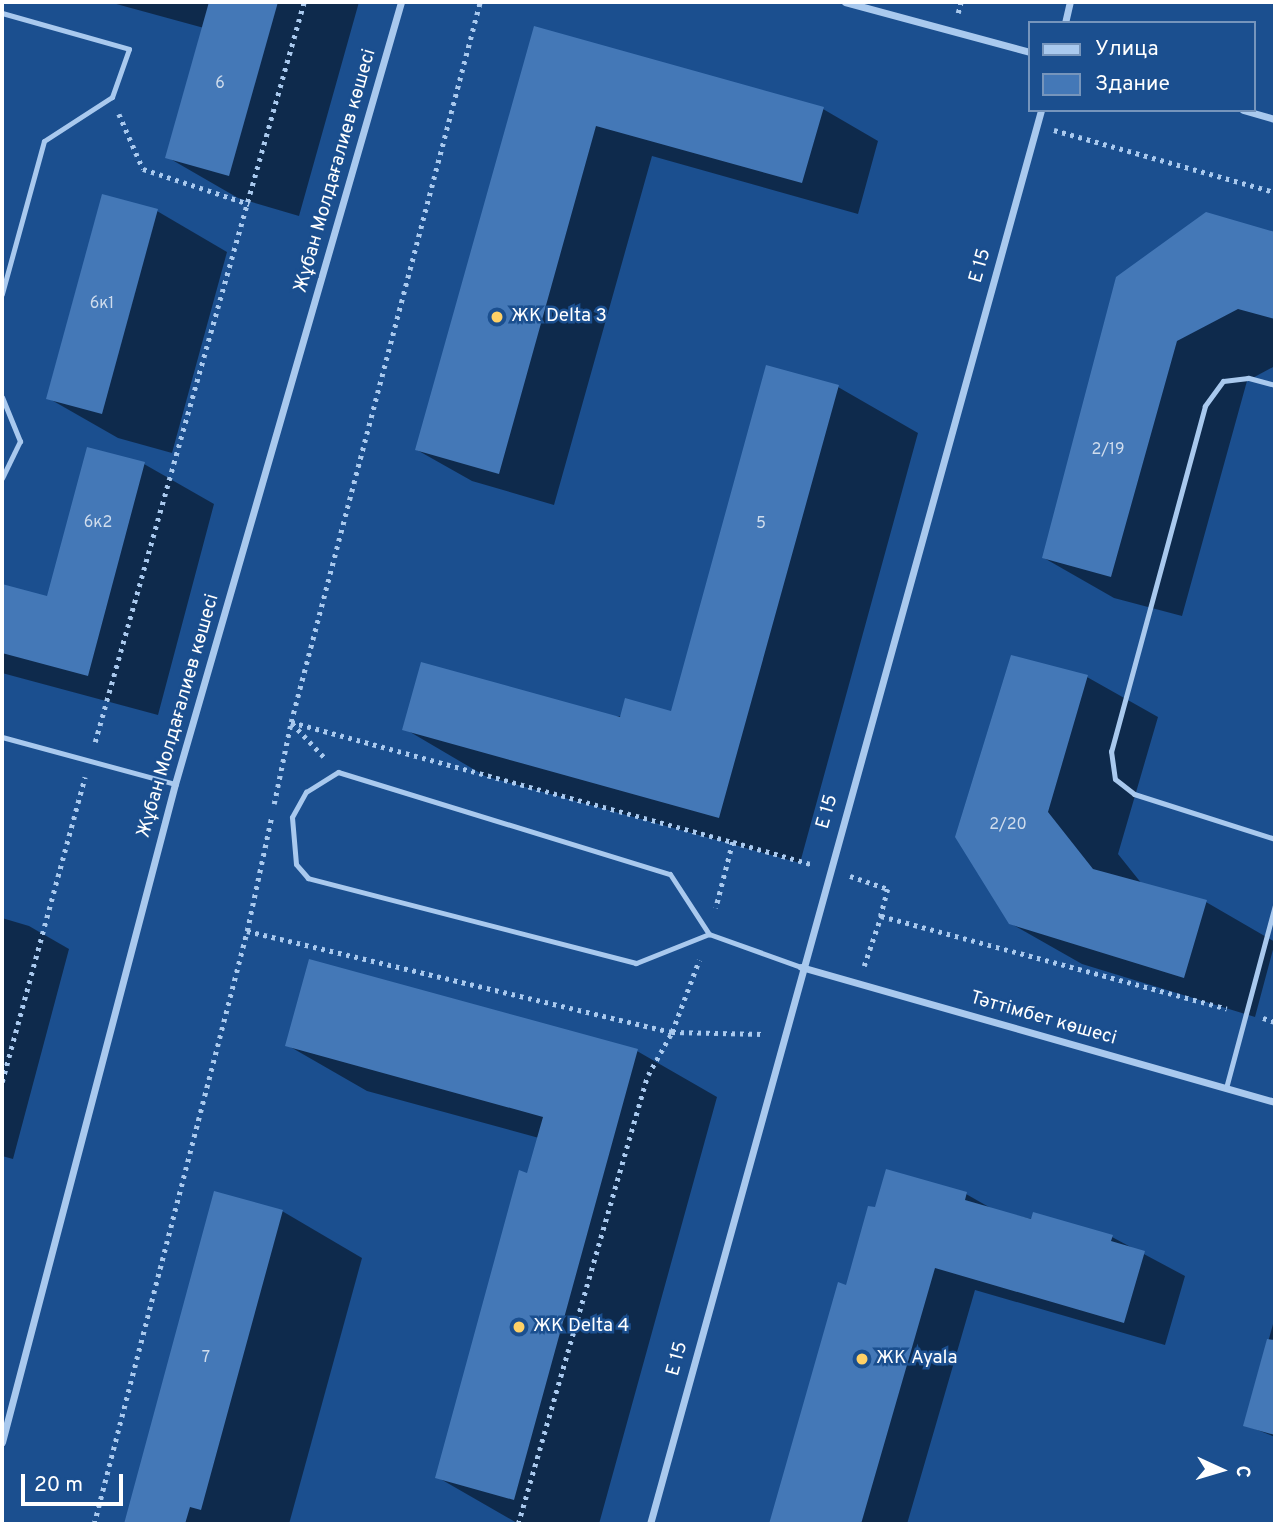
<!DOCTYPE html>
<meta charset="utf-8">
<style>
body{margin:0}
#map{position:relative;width:1277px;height:1526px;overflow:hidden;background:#1b4f8f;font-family:Overpass,sans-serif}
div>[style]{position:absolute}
.shadow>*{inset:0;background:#0007}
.building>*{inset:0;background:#4478b7}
.path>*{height:4.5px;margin-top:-2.25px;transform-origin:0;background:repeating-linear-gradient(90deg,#a9c9ee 0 3.5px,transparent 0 8.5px)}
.service>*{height:5px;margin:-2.5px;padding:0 2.5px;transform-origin:2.5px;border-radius:2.5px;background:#a9c9ee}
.minor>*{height:7px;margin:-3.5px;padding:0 3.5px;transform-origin:3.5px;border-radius:3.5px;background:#a9c9ee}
.dots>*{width:19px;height:19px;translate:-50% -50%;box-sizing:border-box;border:4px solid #1b4f8f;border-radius:50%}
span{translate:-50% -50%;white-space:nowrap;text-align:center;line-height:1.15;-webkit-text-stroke:5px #1b4f8f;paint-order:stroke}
.number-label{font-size:16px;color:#d0dded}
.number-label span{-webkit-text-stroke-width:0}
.street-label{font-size:19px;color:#fff}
.poi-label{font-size:19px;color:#fff}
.left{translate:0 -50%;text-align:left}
.frame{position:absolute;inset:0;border:4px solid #fff;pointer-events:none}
.legend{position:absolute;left:1028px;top:21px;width:228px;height:91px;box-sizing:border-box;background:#1b4f8f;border:2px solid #7695bc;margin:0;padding:9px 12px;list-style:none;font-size:21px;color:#fff}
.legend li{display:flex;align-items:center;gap:14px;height:35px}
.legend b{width:35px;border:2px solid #7695bc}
.north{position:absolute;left:1186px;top:1435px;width:70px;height:70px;-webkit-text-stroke:5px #1b4f8f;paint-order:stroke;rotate:94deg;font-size:19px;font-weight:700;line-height:28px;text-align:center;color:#fff}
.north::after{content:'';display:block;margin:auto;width:24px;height:32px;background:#fff;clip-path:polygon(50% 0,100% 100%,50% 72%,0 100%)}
.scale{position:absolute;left:21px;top:1474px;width:102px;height:32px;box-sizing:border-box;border:4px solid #fff;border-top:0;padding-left:9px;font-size:21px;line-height:24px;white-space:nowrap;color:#fff;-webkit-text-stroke:5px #1b4f8f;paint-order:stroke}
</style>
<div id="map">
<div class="shadow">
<div style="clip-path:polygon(109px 2px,359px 2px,299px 216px,238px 198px,167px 157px,204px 28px)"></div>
<div style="clip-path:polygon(535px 28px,823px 109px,878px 141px,858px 214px,652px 156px,554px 505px,472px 481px,417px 450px)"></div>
<div style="clip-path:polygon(157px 211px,227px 252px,172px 453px,118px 438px,48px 398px)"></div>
<div style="clip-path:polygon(1206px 214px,1275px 234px,1275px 366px,1247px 381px,1182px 616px,1114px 598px,1044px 558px)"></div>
<div style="clip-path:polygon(838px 387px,918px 433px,800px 863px,485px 776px,405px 729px,672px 713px)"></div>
<div style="clip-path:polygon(144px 464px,214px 504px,158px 715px,2px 673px,2px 586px,49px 598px)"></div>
<div style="clip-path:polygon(1013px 658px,1087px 677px,1158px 717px,1118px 854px,1142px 884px,1206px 902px,1275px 942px,1255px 1017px,1082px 964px,1010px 923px)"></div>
<div style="clip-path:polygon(2px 918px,29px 926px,69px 949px,13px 1159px,2px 1156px)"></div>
<div style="clip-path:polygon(287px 1045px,637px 1051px,717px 1097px,599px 1524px,517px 1523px,437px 1477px,539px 1138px,367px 1091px)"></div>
<div style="clip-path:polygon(216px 1193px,282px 1211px,362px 1258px,289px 1524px,126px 1524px)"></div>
<div style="clip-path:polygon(966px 1194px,996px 1211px,1112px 1237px,1185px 1276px,1165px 1345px,975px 1290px,907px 1524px,771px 1524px,839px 1285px,848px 1287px,876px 1210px)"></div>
<div style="clip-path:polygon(1275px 1317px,1275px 1437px,1245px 1425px)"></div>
</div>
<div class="building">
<div style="clip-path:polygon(209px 2px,278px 2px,229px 176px,165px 158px)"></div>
<div style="clip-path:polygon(534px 26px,824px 107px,802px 183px,596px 126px,499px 474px,415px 450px)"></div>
<div style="clip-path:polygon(102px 194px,158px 209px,102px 414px,46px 399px)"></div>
<div style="clip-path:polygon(1206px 212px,1275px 232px,1275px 319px,1238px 309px,1177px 341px,1111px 577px,1042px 558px,1116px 277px)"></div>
<div style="clip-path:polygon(766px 365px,839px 385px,719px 818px,402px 730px,421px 662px,620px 717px,625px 698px,671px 711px)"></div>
<div style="clip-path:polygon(87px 447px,145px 462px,88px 676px,2px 653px,2px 584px,47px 596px)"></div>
<div style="clip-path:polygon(1011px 655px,1088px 675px,1048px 812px,1093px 869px,1207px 900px,1184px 978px,1009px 924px,955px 837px)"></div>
<div style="clip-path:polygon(309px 959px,638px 1049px,514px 1500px,435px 1478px,519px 1170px,527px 1173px,543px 1117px,285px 1046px)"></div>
<div style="clip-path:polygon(886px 1169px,967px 1192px,965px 1200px,1031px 1219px,1033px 1212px,1113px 1235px,1111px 1241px,1145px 1251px,1124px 1323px,935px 1268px,861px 1524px,769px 1524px,838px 1282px,846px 1285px,868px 1206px,875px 1207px)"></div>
<div style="clip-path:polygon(214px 1191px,283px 1210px,201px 1510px,190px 1507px,185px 1524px,124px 1524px)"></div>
<div style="clip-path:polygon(1267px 1339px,1275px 1340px,1275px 1435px,1243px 1426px)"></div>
</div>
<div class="path">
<div style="left:958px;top:13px;width:11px;rotate:-75deg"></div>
<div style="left:119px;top:114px;width:60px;rotate:66.4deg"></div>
<div style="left:143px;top:169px;width:112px;rotate:18.3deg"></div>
<div style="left:1054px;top:130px;width:230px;rotate:15.7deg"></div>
<div style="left:291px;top:722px;width:458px;rotate:15.2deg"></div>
<div style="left:733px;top:842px;width:68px;rotate:104.4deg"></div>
<div style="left:292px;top:723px;width:47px;rotate:46.7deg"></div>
<div style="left:95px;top:742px;width:769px;rotate:-74.23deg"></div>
<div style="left:274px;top:804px;width:84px;rotate:-78.3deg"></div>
<div style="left:291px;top:722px;width:744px;rotate:-75.29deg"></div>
<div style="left:733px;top:842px;width:81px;rotate:15.8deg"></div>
<div style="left:850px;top:876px;width:40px;rotate:18.9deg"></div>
<div style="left:888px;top:889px;width:28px;rotate:105deg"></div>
<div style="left:247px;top:931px;width:437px;rotate:13.4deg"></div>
<div style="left:672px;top:1032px;width:93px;rotate:1.2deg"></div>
<div style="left:864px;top:966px;width:53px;rotate:-71.2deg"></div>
<div style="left:881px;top:916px;width:358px;rotate:15deg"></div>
<div style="left:1263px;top:1018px;width:13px;rotate:18deg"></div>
<div style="left:2px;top:1082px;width:316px;rotate:-74.8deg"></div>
<div style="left:94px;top:1524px;width:612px;rotate:-75.53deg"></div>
<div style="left:247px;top:931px;width:115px;rotate:-77.9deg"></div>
<div style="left:518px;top:1524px;width:467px;rotate:-73.9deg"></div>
<div style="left:648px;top:1075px;width:49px;rotate:-60.8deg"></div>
<div style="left:672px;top:1032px;width:77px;rotate:-69.4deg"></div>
</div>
<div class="service">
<div style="left:2px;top:13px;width:132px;rotate:15.8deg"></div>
<div style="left:129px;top:49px;width:51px;rotate:109.5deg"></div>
<div style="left:112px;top:97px;width:81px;rotate:147.1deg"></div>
<div style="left:44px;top:141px;width:159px;rotate:105.4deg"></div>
<div style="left:1275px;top:385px;width:28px;rotate:-165deg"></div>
<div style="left:1248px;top:378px;width:25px;rotate:173deg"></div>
<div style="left:1223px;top:381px;width:31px;rotate:126deg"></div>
<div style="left:1205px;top:406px;width:358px;rotate:105.2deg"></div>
<div style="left:1111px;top:751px;width:28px;rotate:82deg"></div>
<div style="left:1115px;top:779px;width:24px;rotate:38deg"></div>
<div style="left:1134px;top:794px;width:148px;rotate:17.7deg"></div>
<div style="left:2px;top:397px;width:48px;rotate:67.8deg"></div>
<div style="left:20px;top:441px;width:41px;rotate:115.9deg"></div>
<div style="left:2px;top:737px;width:179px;rotate:15.2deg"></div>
<div style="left:709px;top:934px;width:79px;rotate:158.3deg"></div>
<div style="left:636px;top:963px;width:339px;rotate:-165.5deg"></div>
<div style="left:308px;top:878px;width:18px;rotate:-131deg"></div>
<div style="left:296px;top:864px;width:47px;rotate:-94.9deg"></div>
<div style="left:292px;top:817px;width:29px;rotate:-61deg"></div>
<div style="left:306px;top:792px;width:38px;rotate:-32deg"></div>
<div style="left:338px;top:772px;width:347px;rotate:17.1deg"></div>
<div style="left:670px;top:874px;width:72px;rotate:57deg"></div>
<div style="left:709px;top:934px;width:98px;rotate:19.7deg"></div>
<div style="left:1226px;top:1088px;width:189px;rotate:-75deg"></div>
</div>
<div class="minor">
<div style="left:845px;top:2px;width:192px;rotate:15.1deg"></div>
<div style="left:1065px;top:23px;width:22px;rotate:-77deg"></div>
<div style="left:1243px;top:110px;width:33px;rotate:16deg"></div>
<div style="left:801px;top:967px;width:493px;rotate:15.9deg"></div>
<div style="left:2px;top:1442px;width:680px;rotate:-75.27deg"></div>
<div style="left:175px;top:784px;width:814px;rotate:-73.88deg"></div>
<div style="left:650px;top:1524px;width:1467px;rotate:-74.54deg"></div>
</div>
<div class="dots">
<div style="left:497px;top:317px;background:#ffd166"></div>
<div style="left:519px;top:1327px;background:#ffd166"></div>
<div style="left:862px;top:1359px;background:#ffd166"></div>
</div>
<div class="number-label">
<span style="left:220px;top:84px">6</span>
<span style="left:102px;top:304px">6к1</span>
<span style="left:1108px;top:450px">2/19</span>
<span style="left:98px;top:523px">6к2</span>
<span style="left:761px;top:524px">5</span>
<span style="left:1008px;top:825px">2/20</span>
<span style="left:206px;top:1358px">7</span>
</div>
<div class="street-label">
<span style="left:336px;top:171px;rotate:-74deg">Жұбан Молдағалиев көшесі</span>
<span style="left:981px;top:266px;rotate:-74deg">E 15</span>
<span style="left:179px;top:716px;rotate:-74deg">Жұбан Молдағалиев көшесі</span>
<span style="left:828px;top:812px;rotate:-74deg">E 15</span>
<span style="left:1043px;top:1019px;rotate:16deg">Тәттімбет көшесі</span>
<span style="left:678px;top:1359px;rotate:-75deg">E 15</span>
</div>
<div class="poi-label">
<span class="left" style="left:511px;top:317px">ЖК Delta 3</span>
<span class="left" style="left:533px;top:1327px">ЖК Delta 4</span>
<span class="left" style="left:876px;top:1359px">ЖК Ayala</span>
</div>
<div class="frame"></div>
<ul class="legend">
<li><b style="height:9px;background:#a9c9ee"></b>Улица</li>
<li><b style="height:19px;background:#4478b7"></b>Здание</li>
</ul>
<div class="north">С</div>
<div class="scale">20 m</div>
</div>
